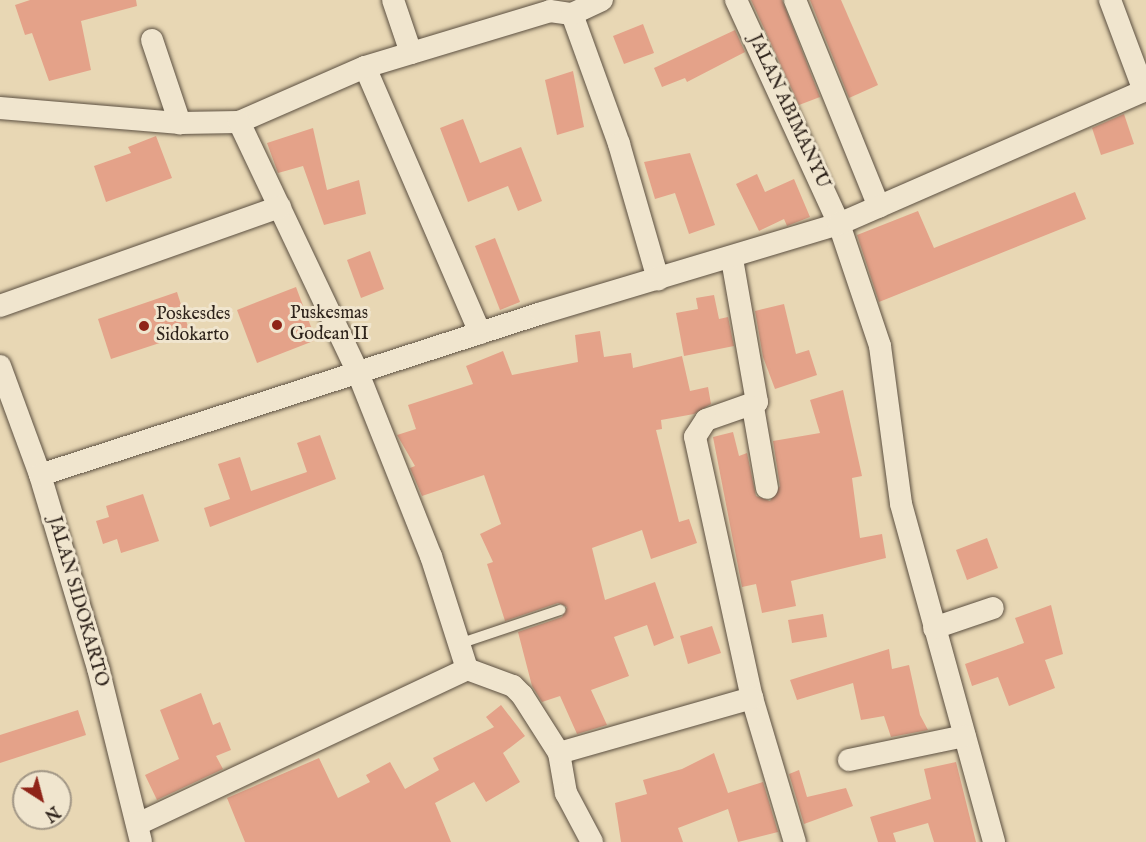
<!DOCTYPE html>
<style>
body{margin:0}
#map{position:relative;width:1146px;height:842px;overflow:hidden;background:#e8d7b4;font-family:"IM FELL English",serif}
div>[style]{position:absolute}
.building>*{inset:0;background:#e4a289}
.roads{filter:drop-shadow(0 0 2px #5c5041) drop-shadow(0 0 2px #5c5041)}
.lane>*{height:10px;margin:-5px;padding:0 5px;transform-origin:5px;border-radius:5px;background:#f0e5ce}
.street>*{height:22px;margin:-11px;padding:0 11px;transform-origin:11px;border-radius:11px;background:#f0e5ce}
.dots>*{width:16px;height:16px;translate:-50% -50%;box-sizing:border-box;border:3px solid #f0e5ce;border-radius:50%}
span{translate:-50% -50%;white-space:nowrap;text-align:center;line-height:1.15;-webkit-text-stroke:6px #f0e5ce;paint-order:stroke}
.street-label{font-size:18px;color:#2e231b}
.poi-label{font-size:18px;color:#2e231b}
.left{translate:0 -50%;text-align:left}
.north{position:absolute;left:12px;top:770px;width:60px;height:60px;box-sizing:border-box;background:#f0e5ce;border:2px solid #a29786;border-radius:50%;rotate:144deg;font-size:16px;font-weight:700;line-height:24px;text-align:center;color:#2e231b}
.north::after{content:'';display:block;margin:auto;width:21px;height:27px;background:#8f2418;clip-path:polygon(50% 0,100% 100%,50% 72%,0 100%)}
</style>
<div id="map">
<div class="building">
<div style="clip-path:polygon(30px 0,136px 0,137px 6px,81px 21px,91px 70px,49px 81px,32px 33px,25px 35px,15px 5px)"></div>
<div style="clip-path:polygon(751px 0,782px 0,820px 97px,799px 105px)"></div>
<div style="clip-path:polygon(810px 0,841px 0,878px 85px,849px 98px)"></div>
<div style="clip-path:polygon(643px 24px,654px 53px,624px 64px,613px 36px)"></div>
<div style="clip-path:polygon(735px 30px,745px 52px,687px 82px,685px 78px,662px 87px,654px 68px)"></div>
<div style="clip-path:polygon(573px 71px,584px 127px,557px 135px,545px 80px)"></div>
<div style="clip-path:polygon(1124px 114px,1134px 144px,1101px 155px,1092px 128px)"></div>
<div style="clip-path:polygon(463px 119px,480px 163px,521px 147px,542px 201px,518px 211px,508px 186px,468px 202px,440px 128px)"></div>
<div style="clip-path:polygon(313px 128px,327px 190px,359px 180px,366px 214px,324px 225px,303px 166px,278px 173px,267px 143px)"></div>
<div style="clip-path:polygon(156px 136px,172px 178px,106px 202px,94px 166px,131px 153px,128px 147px)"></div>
<div style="clip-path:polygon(690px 153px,715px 225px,689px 234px,675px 193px,655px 199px,644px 162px)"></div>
<div style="clip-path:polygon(757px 174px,765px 192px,794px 179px,810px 217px,787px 226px,784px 219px,759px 231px,736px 184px)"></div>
<div style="clip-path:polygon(1075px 192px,1086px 219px,879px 302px,857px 235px,918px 211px,934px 248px)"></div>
<div style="clip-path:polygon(495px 238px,520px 302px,500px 310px,475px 246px)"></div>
<div style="clip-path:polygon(370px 251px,384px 289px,361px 298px,347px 260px)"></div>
<div style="clip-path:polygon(296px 287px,316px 340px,257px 363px,237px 310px)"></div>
<div style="clip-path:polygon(177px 292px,190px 333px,111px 359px,98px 319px)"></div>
<div style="clip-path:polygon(714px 295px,719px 319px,728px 317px,734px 346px,684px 356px,676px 313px,698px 309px,696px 298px)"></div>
<div style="clip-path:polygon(784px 304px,796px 354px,809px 350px,817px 375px,775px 389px,763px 357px,755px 311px)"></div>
<div style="clip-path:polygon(600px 331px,604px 357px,631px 353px,633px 368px,682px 356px,690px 391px,708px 387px,711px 404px,694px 414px,661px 420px,662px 429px,656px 430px,679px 522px,689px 519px,697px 543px,651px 559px,642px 530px,592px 548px,605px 600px,655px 582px,674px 638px,654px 646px,647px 625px,614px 637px,629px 676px,591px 690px,607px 725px,577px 734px,560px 696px,542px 702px,532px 686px,518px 632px,562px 617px,567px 607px,558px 603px,505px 621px,487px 564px,493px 562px,480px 534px,501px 524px,484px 475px,422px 496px,410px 468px,415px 466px,397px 435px,416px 429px,408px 405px,473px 384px,466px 366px,503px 351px,512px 375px,578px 362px,575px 335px)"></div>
<div style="clip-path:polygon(843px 390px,862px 476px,852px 478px,860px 538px,882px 534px,886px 558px,791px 581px,796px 606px,762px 613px,756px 584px,742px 587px,713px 437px,733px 432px,739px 456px,747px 453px,756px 496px,770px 501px,780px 486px,773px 441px,820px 433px,810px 400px)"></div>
<div style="clip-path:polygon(320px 435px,336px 479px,210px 527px,204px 508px,230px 499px,218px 464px,240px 457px,251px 491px,307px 472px,297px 443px)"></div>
<div style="clip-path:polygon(143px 494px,159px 541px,121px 553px,117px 539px,103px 544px,96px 521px,109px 517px,106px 506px)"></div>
<div style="clip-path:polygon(987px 538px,998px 568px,967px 580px,956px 550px)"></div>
<div style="clip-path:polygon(1051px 605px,1063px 654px,1045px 660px,1055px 688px,1009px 706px,998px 677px,972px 686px,965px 664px,1024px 643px,1015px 618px)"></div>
<div style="clip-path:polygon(823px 614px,827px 637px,792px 643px,788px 620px)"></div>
<div style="clip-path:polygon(712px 626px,721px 653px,688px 664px,680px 636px)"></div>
<div style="clip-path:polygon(889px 649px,892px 669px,909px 665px,920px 715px,928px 730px,891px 737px,884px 716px,861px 720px,853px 683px,797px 700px,790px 680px)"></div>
<div style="clip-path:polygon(201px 693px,213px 725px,220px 722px,231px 750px,216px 756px,223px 769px,157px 800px,145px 775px,179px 759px,160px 710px)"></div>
<div style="clip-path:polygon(501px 705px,525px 736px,503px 753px,520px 782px,486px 802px,474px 782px,435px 803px,451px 842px,245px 842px,227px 798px,319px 758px,338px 798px,370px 782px,366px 775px,390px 762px,405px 789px,439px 770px,433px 758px,494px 727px,486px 717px)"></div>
<div style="clip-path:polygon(78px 710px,86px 735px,0 763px,0 735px)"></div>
<div style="clip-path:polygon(714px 753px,728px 793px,763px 782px,778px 832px,738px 842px,728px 809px,678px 828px,683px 842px,621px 842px,615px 803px,647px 794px,643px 780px,682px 769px)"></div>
<div style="clip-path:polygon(956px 762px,976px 842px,934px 842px,928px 823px,893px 833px,896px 842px,878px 842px,870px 817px,931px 799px,924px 769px)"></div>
<div style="clip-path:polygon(799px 770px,807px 797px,846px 788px,853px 806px,804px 824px,789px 774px)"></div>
</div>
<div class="roads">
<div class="lane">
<div style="left:459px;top:644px;width:107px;rotate:-18.6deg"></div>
</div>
<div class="street">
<div style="left:393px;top:0;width:56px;rotate:71.2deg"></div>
<div style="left:736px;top:0;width:247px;rotate:65.3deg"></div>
<div style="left:839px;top:224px;width:129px;rotate:71.4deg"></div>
<div style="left:880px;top:346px;width:159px;rotate:82.4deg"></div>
<div style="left:901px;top:504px;width:351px;rotate:74.6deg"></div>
<div style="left:795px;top:0;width:223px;rotate:67.9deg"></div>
<div style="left:1110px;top:0;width:97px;rotate:69.5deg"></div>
<div style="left:572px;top:14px;width:138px;rotate:70.1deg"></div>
<div style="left:619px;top:144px;width:141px;rotate:73.9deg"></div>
<div style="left:152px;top:40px;width:88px;rotate:71.4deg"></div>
<div style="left:365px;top:67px;width:290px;rotate:66.6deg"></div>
<div style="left:0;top:108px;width:181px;rotate:4.8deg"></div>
<div style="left:180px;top:123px;width:59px;rotate:-1deg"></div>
<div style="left:239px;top:122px;width:137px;rotate:-23.6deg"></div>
<div style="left:365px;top:67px;width:193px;rotate:-16.8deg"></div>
<div style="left:550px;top:11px;width:22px;rotate:8deg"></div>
<div style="left:572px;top:14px;width:33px;rotate:-25deg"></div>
<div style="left:239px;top:122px;width:278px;rotate:64.6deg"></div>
<div style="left:358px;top:373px;width:197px;rotate:68.3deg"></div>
<div style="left:431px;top:556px;width:119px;rotate:72.3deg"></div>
<div style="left:467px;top:669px;width:49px;rotate:20.3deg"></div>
<div style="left:513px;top:686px;width:13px;rotate:45deg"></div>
<div style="left:522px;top:695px;width:69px;rotate:57.5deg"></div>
<div style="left:559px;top:753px;width:41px;rotate:80.1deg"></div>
<div style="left:566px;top:793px;width:55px;rotate:62deg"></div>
<div style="left:732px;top:259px;width:145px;rotate:80.1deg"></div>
<div style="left:757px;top:402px;width:54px;rotate:160.6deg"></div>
<div style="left:706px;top:420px;width:20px;rotate:123deg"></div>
<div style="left:695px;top:437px;width:267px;rotate:77.7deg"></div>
<div style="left:752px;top:698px;width:150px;rotate:73.4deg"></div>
<div style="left:0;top:306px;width:297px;rotate:-19.5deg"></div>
<div style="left:0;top:366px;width:116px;rotate:69.8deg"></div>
<div style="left:40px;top:475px;width:202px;rotate:73.3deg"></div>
<div style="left:98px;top:668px;width:179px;rotate:76.1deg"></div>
<div style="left:753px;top:407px;width:82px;rotate:80.2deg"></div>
<div style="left:40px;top:475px;width:527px;rotate:-17.89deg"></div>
<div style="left:542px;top:313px;width:310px;rotate:-16.7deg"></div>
<div style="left:839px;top:224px;width:335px;rotate:-23.6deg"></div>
<div style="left:934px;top:628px;width:62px;rotate:-18.7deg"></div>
<div style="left:559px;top:753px;width:201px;rotate:-15.9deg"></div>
<div style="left:849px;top:760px;width:118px;rotate:-11.7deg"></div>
<div style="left:138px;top:824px;width:364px;rotate:-25.2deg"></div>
</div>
</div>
<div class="dots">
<div style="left:277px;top:325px;background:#8f2418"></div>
<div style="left:144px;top:326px;background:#8f2418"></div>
</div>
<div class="street-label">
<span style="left:788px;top:112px;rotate:65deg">JALAN ABIMANYU</span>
<span style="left:77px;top:602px;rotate:74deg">JALAN SIDOKARTO</span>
</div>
<div class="poi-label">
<span class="left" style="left:290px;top:325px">Puskesmas<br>Godean II</span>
<span class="left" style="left:156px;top:326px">Poskesdes<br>Sidokarto</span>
</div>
<div class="north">N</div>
</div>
